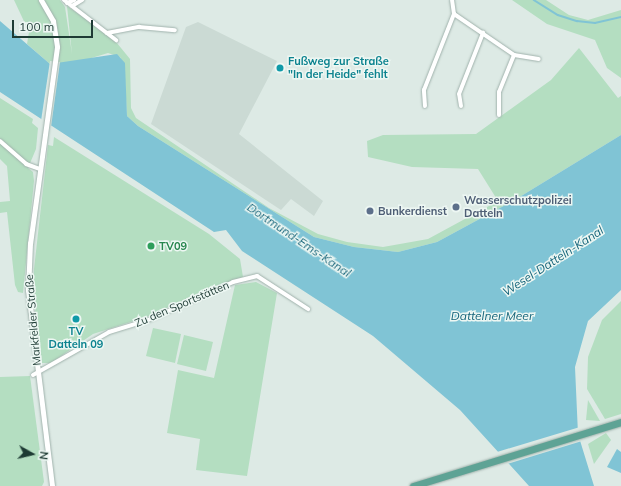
<!DOCTYPE html>
<meta charset="utf-8">
<style>
body{margin:0}
#map{position:relative;width:621px;height:486px;overflow:hidden;background:#ddeae5;font-family:Mulish,sans-serif}
div>[style]{position:absolute}
.built>*{inset:0;background:#cbdad4}
.green>*{inset:0;background:#b4dec1}
.water>*{inset:0;background:#80c4d5}
.pier>*{inset:0;background:#ddeae5}
.stream>*{height:1.5px;margin:-0.75px;padding:0 0.75px;transform-origin:0.75px;border-radius:0.75px;background:#80c4d5}
.roads{filter:drop-shadow(0 0 1px #a0b2ac) drop-shadow(0 0 1px #a0b2ac)}
.minor>*{height:4px;margin:-2px;padding:0 2px;transform-origin:2px;border-radius:2px;background:#fff}
.tertiary>*{height:5px;margin:-2.5px;padding:0 2.5px;transform-origin:2.5px;border-radius:2.5px;background:#fff}
.primary>*{height:7px;margin:-3.5px;padding:0 3.5px;transform-origin:3.5px;border-radius:3.5px;background:#5ea395}
.dots>*{width:11px;height:11px;translate:-50% -50%;box-sizing:border-box;border:2px solid #edf7f3;border-radius:50%}
span{translate:-50% -50%;white-space:nowrap;text-align:center;line-height:1.15;-webkit-text-stroke:3px #edf7f3;paint-order:stroke}
.culture-label{font-size:11px;color:#0d838f;font-weight:700}
.left{translate:0 -50%;text-align:left}
.service-label{font-size:11px;color:#4e5e75;font-weight:700}
.leisure-label{font-size:11px;color:#27864d;font-weight:700}
.street-label{font-size:11px;color:#1e3b34}
.water-label{font-size:12px;color:#14647a;font-style:italic}
.north{position:absolute;left:12px;top:434px;width:40px;height:40px;-webkit-text-stroke:3px #edf7f3;paint-order:stroke;rotate:98deg;font-size:11px;font-weight:700;line-height:16px;text-align:center;color:#1e3b34}
.north::after{content:'';display:block;margin:auto;width:14px;height:18px;background:#1e3b34;clip-path:polygon(50% 0,100% 100%,50% 72%,0 100%)}
.scale{position:absolute;left:12px;top:20px;width:81px;height:18px;box-sizing:border-box;border:2px solid #1e3b34;border-top:0;padding-left:5px;font-size:12px;line-height:14px;white-space:nowrap;color:#1e3b34;-webkit-text-stroke:3px #edf7f3;paint-order:stroke}
</style>
<div id="map">
<div class="built">
<div style="clip-path:polygon(198px 22px,277px 61px,239px 134px,323px 201px,314px 216px,291px 199px,281px 210px,151px 124px,186px 27px)"></div>
</div>
<div class="green">
<div style="clip-path:polygon(14px 0,60px 0,65px 7px,72px 54px,67px 6px,112px 37px,130px 59px,131px 108px,136px 118px,269px 208px,318px 234px,347px 242px,383px 247px,428px 239px,498px 201px,478px 169px,412px 167px,368px 157px,367px 141px,383px 135px,476px 134px,551px 80px,579px 48px,618px 98px,621px 96px,621px 135px,513px 201px,437px 242px,398px 252px,354px 247px,314px 237px,138px 126px,127px 116px,124px 64px,120px 57px,108px 53px,75px 63px,50px 64px,27px 44px,29px 32px)"></div>
<div style="clip-path:polygon(512px 0,546px 0,569px 15px,588px 20px,621px 10px,621px 78px,607px 68px,595px 40px,547px 24px)"></div>
<div style="clip-path:polygon(0 98px,33px 119px,32px 123px,38px 128px,36px 149px,28px 168px,33px 172px,34px 181px,23px 293px,18px 292px,15px 285px,7px 212px,0 213px,0 202px,10px 201px,7px 166px,0 159px)"></div>
<div style="clip-path:polygon(54px 137px,209px 234px,240px 259px,243px 277px,203px 291px,149px 316px,93px 334px,51px 363px,42px 363px,33px 293px,34px 269px,48px 145px,53px 146px)"></div>
<div style="clip-path:polygon(256px 282px,277px 293px,247px 476px,196px 470px,200px 439px,167px 433px,178px 370px,214px 378px,235px 285px)"></div>
<div style="clip-path:polygon(621px 301px,621px 414px,605px 419px,587px 389px,588px 357px,602px 320px)"></div>
<div style="clip-path:polygon(153px 328px,181px 334px,175px 363px,146px 356px)"></div>
<div style="clip-path:polygon(184px 335px,213px 342px,206px 371px,177px 364px)"></div>
<div style="clip-path:polygon(30px 376px,44px 482px,42px 486px,0 486px,0 377px)"></div>
<div style="clip-path:polygon(588px 400px,600px 421px,586px 420px)"></div>
<div style="clip-path:polygon(606px 433px,611px 440px,594px 464px,588px 444px)"></div>
</div>
<div class="water">
<div style="clip-path:polygon(0 21px,50px 64px,117px 54px,125px 63px,127px 116px,138px 126px,314px 237px,354px 247px,398px 252px,437px 242px,513px 201px,621px 135px,621px 290px,588px 321px,575px 367px,578px 434px,594px 486px,529px 486px,460px 410px,373px 336px,242px 251px,226px 230px,214px 232px,0 92px)"></div>
<div style="clip-path:polygon(617px 449px,621px 452px,621px 473px,607px 467px)"></div>
</div>
<div class="pier">
<div style="clip-path:polygon(50px 61px,60px 62px,51px 127px,41px 121px)"></div>
<div style="clip-path:polygon(580px 427px,582px 441px,507px 464px,497px 452px)"></div>
</div>
<div class="stream">
<div style="left:534px;top:0;width:28px;rotate:32deg"></div>
<div style="left:558px;top:15px;width:20px;rotate:18deg"></div>
<div style="left:577px;top:21px;width:18px;rotate:6deg"></div>
<div style="left:595px;top:23px;width:27px;rotate:-13deg"></div>
</div>
<div class="roads">
<div class="minor">
<div style="left:64px;top:0;width:66px;rotate:37.6deg"></div>
<div style="left:67px;top:3px;width:8px;rotate:-23deg"></div>
<div style="left:72px;top:6px;width:12px;rotate:-31deg"></div>
<div style="left:454px;top:14px;width:73px;rotate:34.3deg"></div>
<div style="left:514px;top:55px;width:25px;rotate:9deg"></div>
<div style="left:107px;top:33px;width:33px;rotate:-11deg"></div>
<div style="left:139px;top:27px;width:36px;rotate:5deg"></div>
<div style="left:425px;top:106px;width:16px;rotate:-94deg"></div>
<div style="left:424px;top:90px;width:82px;rotate:-68.5deg"></div>
<div style="left:454px;top:14px;width:14px;rotate:-98deg"></div>
<div style="left:461px;top:106px;width:12px;rotate:-99deg"></div>
<div style="left:459px;top:94px;width:66px;rotate:-68.5deg"></div>
<div style="left:499px;top:115px;width:23px;rotate:-90deg"></div>
<div style="left:499px;top:92px;width:40px;rotate:-68deg"></div>
<div style="left:0;top:141px;width:35px;rotate:41deg"></div>
<div style="left:26px;top:164px;width:15px;rotate:20deg"></div>
<div style="left:33px;top:375px;width:87px;rotate:-29.5deg"></div>
<div style="left:109px;top:332px;width:39px;rotate:-17deg"></div>
<div style="left:146px;top:321px;width:95px;rotate:-24.1deg"></div>
<div style="left:233px;top:282px;width:25px;rotate:-14deg"></div>
<div style="left:257px;top:276px;width:61px;rotate:32.9deg"></div>
</div>
<div class="tertiary">
<div style="left:41px;top:0;width:24px;rotate:60deg"></div>
<div style="left:53px;top:21px;width:26px;rotate:81deg"></div>
<div style="left:57px;top:47px;width:198px;rotate:97.8deg"></div>
<div style="left:30px;top:243px;width:47px;rotate:92.4deg"></div>
<div style="left:28px;top:290px;width:197px;rotate:83deg"></div>
</div>
<div class="primary">
<div style="left:413px;top:486px;width:218px;rotate:-17.1deg"></div>
</div>
</div>
<div class="dots">
<div style="left:280px;top:68px;background:#0f9aa8"></div>
<div style="left:456px;top:207px;background:#5c6f8a"></div>
<div style="left:370px;top:211px;background:#5c6f8a"></div>
<div style="left:151px;top:246px;background:#2e9e5b"></div>
<div style="left:76px;top:319px;background:#0f9aa8"></div>
</div>
<div class="culture-label">
<span class="left" style="left:288px;top:68px">Fußweg zur Straße<br>"In der Heide" fehlt</span>
<span style="left:76px;top:338px">TV<br>Datteln 09</span>
</div>
<div class="service-label">
<span class="left" style="left:464px;top:207px">Wasserschutzpolizei<br>Datteln</span>
<span class="left" style="left:378px;top:211px">Bunkerdienst</span>
</div>
<div class="leisure-label">
<span class="left" style="left:159px;top:246px">TV09</span>
</div>
<div class="street-label">
<span style="left:182px;top:304px;rotate:-23deg">Zu den Sportstätten</span>
<span style="left:33px;top:320px;rotate:-95deg">Markfelder Straße</span>
</div>
<div class="water-label">
<span style="left:299px;top:240px;rotate:34deg">Dortmund-Ems-Kanal</span>
<span style="left:553px;top:261px;rotate:-33deg">Wesel-Datteln-Kanal</span>
<span style="left:492px;top:316px">Dattelner Meer</span>
</div>
<div class="north">N</div>
<div class="scale">100 m</div>
</div>
